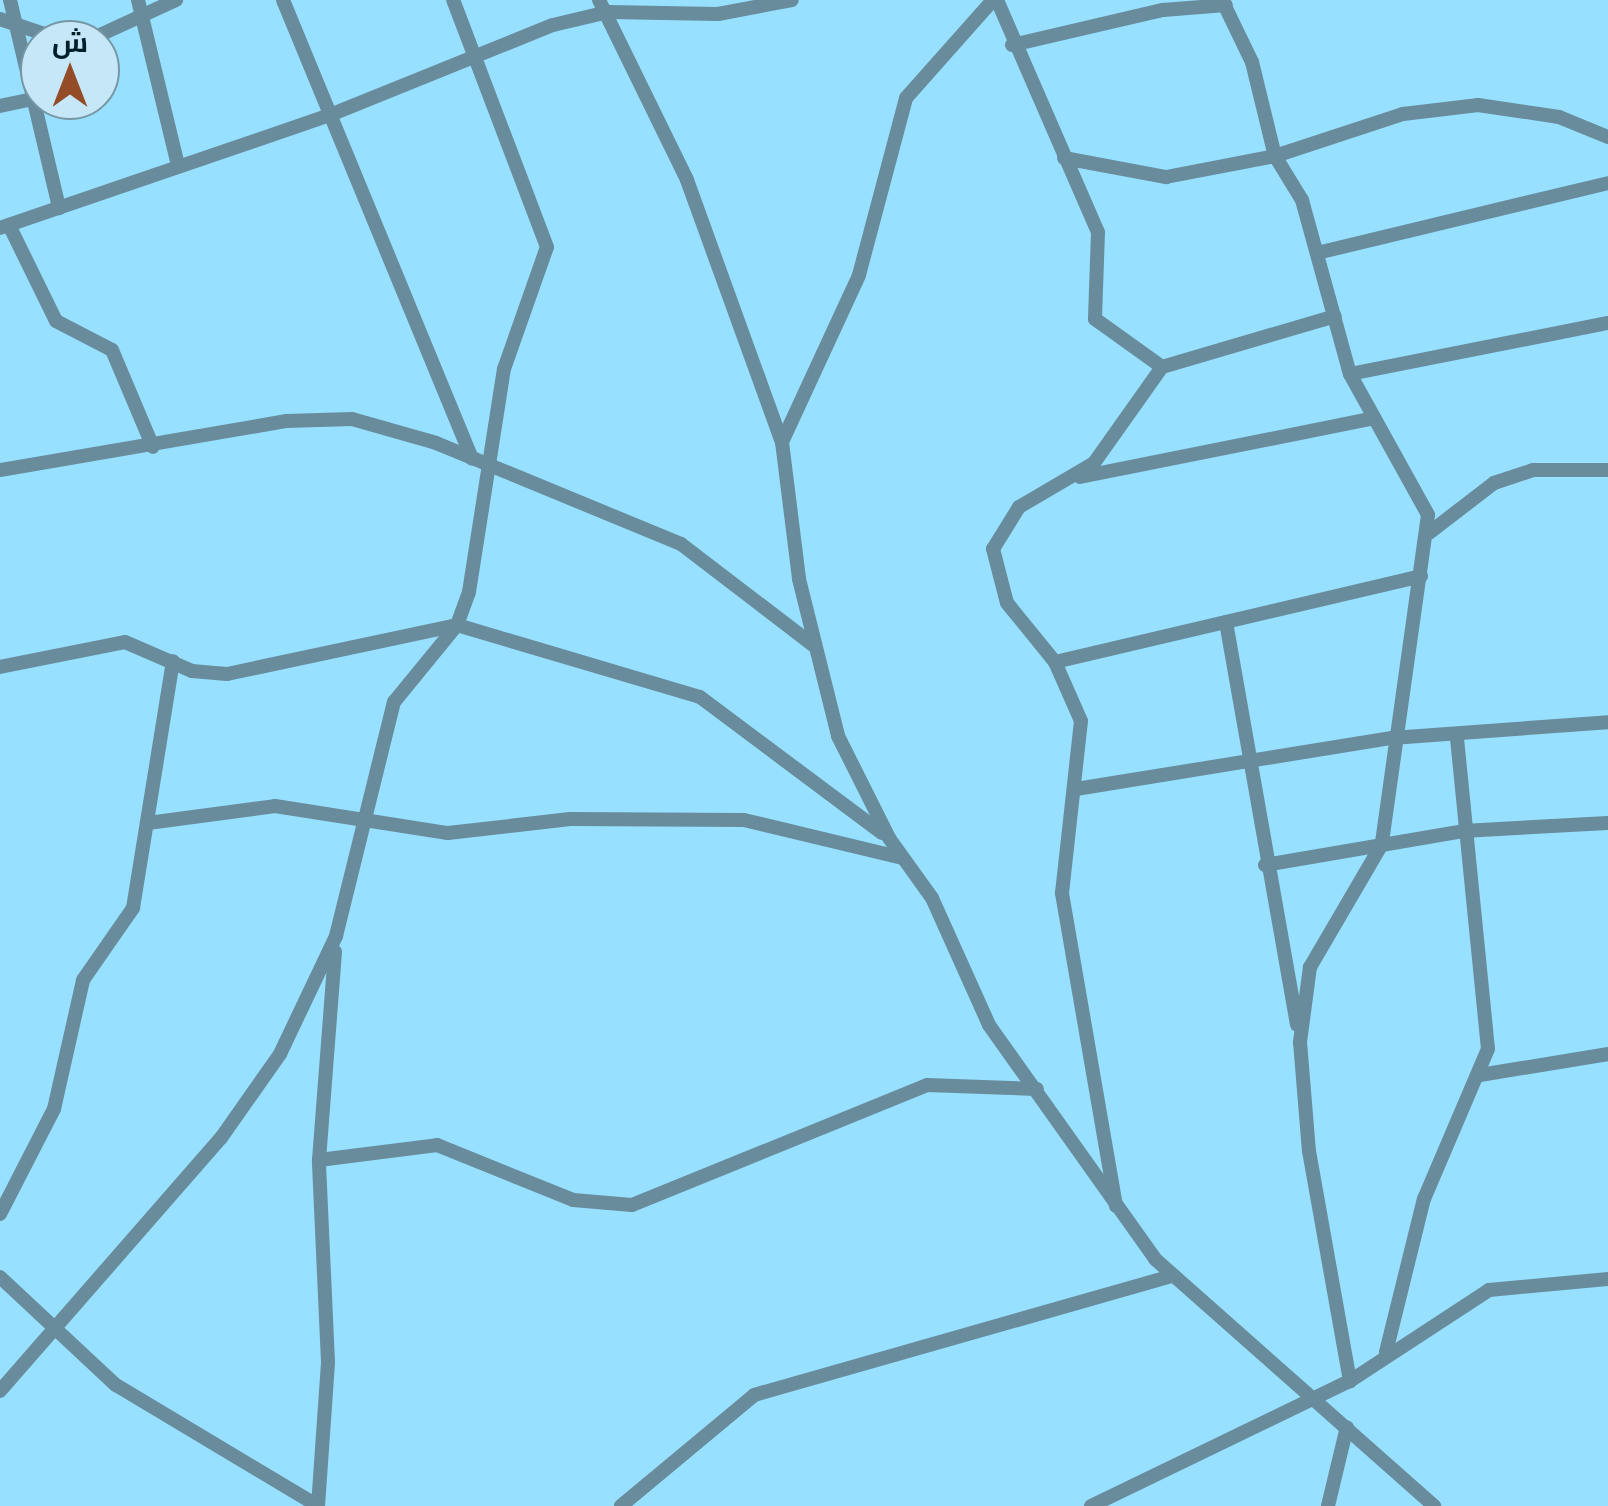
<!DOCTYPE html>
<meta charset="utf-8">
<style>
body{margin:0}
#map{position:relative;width:1608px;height:1506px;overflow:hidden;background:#97e0ff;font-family:Cabin,Cairo,sans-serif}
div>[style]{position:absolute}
.minor>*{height:14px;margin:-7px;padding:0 7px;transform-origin:7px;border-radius:7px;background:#688c9c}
span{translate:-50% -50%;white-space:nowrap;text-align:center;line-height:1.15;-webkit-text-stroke:10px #c5e7f7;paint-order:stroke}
.north{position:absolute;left:20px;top:20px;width:100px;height:100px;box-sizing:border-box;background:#c5e7f7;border:2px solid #7797a5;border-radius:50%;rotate:0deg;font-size:28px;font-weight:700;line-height:40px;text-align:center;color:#011f2a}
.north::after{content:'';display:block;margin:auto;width:35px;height:45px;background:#934c27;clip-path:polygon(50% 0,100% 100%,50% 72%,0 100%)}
</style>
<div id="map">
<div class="minor">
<div style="left:10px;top:0;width:214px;rotate:76.7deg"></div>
<div style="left:138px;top:0;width:170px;rotate:76.4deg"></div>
<div style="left:283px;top:0;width:496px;rotate:67.6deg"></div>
<div style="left:599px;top:0;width:200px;rotate:63.9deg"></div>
<div style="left:687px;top:180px;width:279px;rotate:70.1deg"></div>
<div style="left:782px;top:442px;width:138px;rotate:82.9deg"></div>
<div style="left:799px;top:579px;width:162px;rotate:76deg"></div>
<div style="left:838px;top:736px;width:114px;rotate:63.4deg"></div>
<div style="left:889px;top:838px;width:74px;rotate:54.4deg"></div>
<div style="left:932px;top:898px;width:139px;rotate:65.8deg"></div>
<div style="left:989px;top:1025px;width:287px;rotate:54.6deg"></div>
<div style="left:1155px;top:1259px;width:373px;rotate:41.5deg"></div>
<div style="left:997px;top:0;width:253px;rotate:66.5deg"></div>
<div style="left:1098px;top:232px;width:87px;rotate:92deg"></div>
<div style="left:1095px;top:319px;width:82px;rotate:35.6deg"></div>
<div style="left:1222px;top:0;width:69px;rotate:64.2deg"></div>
<div style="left:1252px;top:62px;width:97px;rotate:76.3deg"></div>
<div style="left:1275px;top:156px;width:52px;rotate:58.5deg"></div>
<div style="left:1302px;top:200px;width:180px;rotate:74.6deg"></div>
<div style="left:1350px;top:374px;width:161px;rotate:61deg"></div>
<div style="left:1428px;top:515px;width:332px;rotate:98deg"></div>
<div style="left:1382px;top:844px;width:143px;rotate:120.3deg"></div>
<div style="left:1310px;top:967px;width:76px;rotate:97.6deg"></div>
<div style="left:1300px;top:1042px;width:109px;rotate:85.3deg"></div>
<div style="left:1309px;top:1151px;width:234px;rotate:79.9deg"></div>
<div style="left:0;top:19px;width:65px;rotate:18.7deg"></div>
<div style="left:89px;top:40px;width:96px;rotate:-24.7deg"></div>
<div style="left:1012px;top:45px;width:155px;rotate:-13.1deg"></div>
<div style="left:1163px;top:10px;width:63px;rotate:-4.5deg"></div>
<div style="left:0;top:106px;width:35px;rotate:-12deg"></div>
<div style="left:1064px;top:158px;width:104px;rotate:10.6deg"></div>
<div style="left:1166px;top:177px;width:111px;rotate:-10.9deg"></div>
<div style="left:1275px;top:156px;width:135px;rotate:-18.2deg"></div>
<div style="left:1403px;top:114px;width:76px;rotate:-6.8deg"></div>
<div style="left:1478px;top:105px;width:82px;rotate:8.4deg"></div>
<div style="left:1559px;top:117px;width:53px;rotate:22.2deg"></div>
<div style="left:9px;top:225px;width:107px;rotate:63.9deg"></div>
<div style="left:56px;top:321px;width:63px;rotate:27.4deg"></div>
<div style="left:112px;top:350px;width:105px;rotate:67.1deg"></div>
<div style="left:0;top:228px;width:349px;rotate:-18.9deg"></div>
<div style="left:330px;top:115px;width:240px;rotate:-22deg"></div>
<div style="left:553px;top:25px;width:57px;rotate:-13.3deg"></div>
<div style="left:608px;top:12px;width:110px;rotate:1deg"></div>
<div style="left:718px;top:14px;width:75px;rotate:-10.7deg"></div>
<div style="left:1317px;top:253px;width:299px;rotate:-13.5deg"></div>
<div style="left:1350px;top:374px;width:263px;rotate:-11.2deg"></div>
<div style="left:782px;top:442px;width:184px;rotate:-65.2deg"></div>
<div style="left:859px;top:275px;width:183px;rotate:-75.1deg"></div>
<div style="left:906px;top:98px;width:131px;rotate:-48.4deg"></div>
<div style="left:0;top:470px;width:291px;rotate:-9.7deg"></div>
<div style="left:287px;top:421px;width:65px;rotate:-1.8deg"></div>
<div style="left:352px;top:419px;width:87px;rotate:15.9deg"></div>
<div style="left:436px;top:443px;width:265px;rotate:22.4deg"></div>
<div style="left:681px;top:544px;width:166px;rotate:37.4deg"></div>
<div style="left:1080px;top:477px;width:300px;rotate:-11.3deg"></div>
<div style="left:1429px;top:533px;width:82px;rotate:-37.6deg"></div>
<div style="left:1494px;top:483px;width:41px;rotate:-18.4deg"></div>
<div style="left:1533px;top:470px;width:75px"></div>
<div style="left:1226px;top:622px;width:409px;rotate:80deg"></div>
<div style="left:1055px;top:662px;width:376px;rotate:-13.2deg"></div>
<div style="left:0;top:667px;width:127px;rotate:-11.3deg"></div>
<div style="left:125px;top:642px;width:73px;rotate:23.4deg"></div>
<div style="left:192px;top:671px;width:35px;rotate:5deg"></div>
<div style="left:227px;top:674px;width:235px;rotate:-12deg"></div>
<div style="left:457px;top:625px;width:253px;rotate:16.5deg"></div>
<div style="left:700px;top:697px;width:227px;rotate:36.8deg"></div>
<div style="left:1076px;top:789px;width:320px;rotate:-9.2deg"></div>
<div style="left:1392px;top:738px;width:217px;rotate:-4.2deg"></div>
<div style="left:148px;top:823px;width:128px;rotate:-7.6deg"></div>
<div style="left:275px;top:806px;width:175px;rotate:8.9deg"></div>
<div style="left:448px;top:833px;width:123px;rotate:-6.5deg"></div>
<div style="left:570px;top:819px;width:174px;rotate:0.3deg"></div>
<div style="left:744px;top:820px;width:163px;rotate:13.5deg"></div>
<div style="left:1265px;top:865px;width:201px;rotate:-9.7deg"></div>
<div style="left:1463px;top:831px;width:145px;rotate:-3.2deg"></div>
<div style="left:1480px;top:1075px;width:130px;rotate:-9.3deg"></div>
<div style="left:319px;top:1160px;width:119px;rotate:-7.2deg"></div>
<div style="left:437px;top:1145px;width:147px;rotate:22deg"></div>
<div style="left:573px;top:1200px;width:59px;rotate:4.8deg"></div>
<div style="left:632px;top:1205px;width:318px;rotate:-22.1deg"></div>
<div style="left:927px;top:1085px;width:110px;rotate:2.1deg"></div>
<div style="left:1116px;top:1206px;width:318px;rotate:-99.8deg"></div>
<div style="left:1062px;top:893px;width:173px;rotate:-83.7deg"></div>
<div style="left:1081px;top:721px;width:64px;rotate:-113.8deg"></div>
<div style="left:1055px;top:662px;width:76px;rotate:-129.1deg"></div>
<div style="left:1007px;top:603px;width:56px;rotate:-104.5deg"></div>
<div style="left:993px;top:549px;width:49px;rotate:-58.2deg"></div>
<div style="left:1019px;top:507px;width:87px;rotate:-30.4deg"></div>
<div style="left:1094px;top:463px;width:118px;rotate:-54.7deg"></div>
<div style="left:1162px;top:367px;width:180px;rotate:-16.4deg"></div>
<div style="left:0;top:1214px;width:118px;rotate:-62.8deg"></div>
<div style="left:54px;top:1109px;width:132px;rotate:-77.3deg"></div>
<div style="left:83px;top:980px;width:88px;rotate:-55.2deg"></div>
<div style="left:133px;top:908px;width:250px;rotate:-80.8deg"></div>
<div style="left:0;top:1277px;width:158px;rotate:43deg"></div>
<div style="left:116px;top:1385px;width:235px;rotate:30.9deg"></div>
<div style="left:1386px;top:1352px;width:158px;rotate:-76.1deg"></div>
<div style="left:1424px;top:1199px;width:163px;rotate:-66.9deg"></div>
<div style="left:1488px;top:1049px;width:312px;rotate:-95.7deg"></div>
<div style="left:0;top:1391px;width:336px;rotate:-48.9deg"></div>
<div style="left:221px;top:1138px;width:103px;rotate:-54.9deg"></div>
<div style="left:280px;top:1054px;width:131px;rotate:-64.6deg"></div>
<div style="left:336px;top:936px;width:241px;rotate:-76.1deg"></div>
<div style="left:394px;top:702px;width:99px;rotate:-50.7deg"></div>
<div style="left:457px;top:625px;width:35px;rotate:-70deg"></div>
<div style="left:469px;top:592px;width:226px;rotate:-81.1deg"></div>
<div style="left:504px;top:369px;width:129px;rotate:-70.6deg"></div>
<div style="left:547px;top:247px;width:264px;rotate:-110.8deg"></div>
<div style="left:318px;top:1506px;width:144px;rotate:-86deg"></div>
<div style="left:328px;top:1362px;width:202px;rotate:-92.6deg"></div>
<div style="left:319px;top:1160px;width:209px;rotate:-85.6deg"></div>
<div style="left:621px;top:1506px;width:173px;rotate:-39.8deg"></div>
<div style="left:754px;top:1395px;width:436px;rotate:-15.9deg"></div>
<div style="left:1091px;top:1506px;width:288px;rotate:-25.8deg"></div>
<div style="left:1350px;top:1381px;width:166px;rotate:-33.2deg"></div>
<div style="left:1489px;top:1290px;width:120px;rotate:-5.3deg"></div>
<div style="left:1328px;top:1506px;width:81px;rotate:-76.5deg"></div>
</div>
<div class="north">ش</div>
</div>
